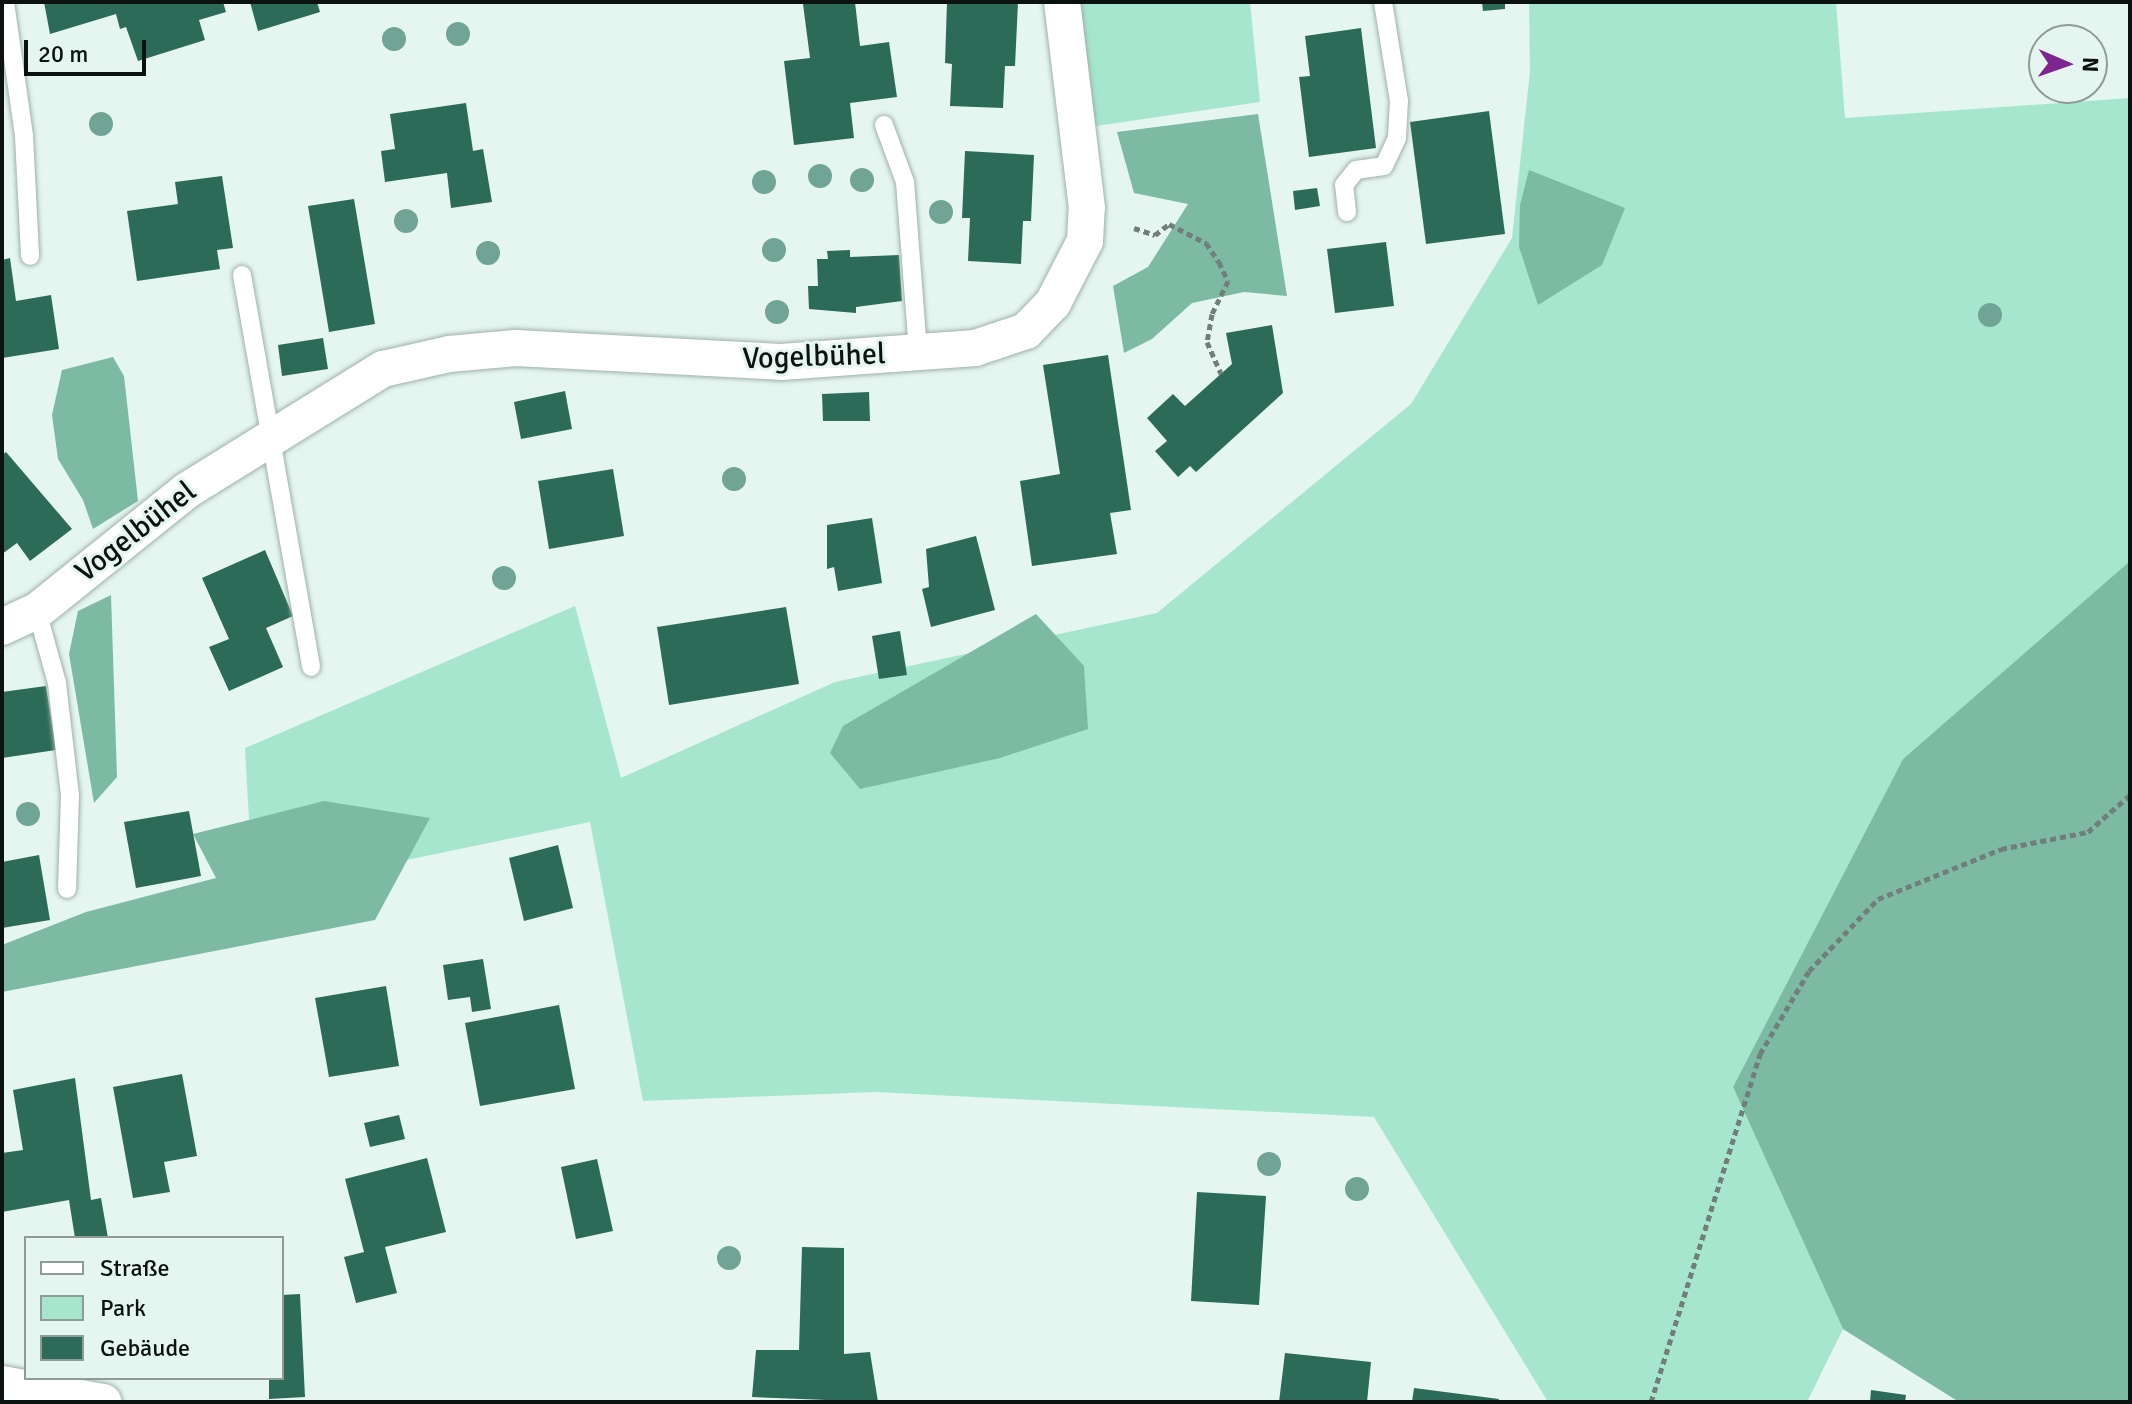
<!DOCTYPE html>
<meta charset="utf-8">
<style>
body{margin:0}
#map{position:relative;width:2132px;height:1404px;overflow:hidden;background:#e4f6ef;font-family:Signika,sans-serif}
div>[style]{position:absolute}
.green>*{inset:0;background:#a6e6ce}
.forest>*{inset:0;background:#7cbaa4}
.building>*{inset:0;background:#2c6b57}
.path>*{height:5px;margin-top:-2.5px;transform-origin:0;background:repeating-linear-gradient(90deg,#727e7a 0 6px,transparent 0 10px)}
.roads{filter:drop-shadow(0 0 2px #9fb0a9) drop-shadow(0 0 2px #9fb0a9)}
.lane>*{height:18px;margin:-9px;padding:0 9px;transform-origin:9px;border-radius:9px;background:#fff}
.street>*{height:36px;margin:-18px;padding:0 18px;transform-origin:18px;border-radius:18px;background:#fff}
.trees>*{width:24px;height:24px;margin:-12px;border-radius:50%;background:#70a495}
span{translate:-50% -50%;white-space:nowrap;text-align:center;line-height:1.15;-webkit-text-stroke:6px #e4f6ef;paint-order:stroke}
.street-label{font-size:30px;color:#0c1210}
.frame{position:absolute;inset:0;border:4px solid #0c1210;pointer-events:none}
.legend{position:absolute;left:24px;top:1236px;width:260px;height:144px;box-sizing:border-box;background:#e4f6ef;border:2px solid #8e9b96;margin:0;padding:10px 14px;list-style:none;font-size:24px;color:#0c1210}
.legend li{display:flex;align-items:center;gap:16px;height:40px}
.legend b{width:40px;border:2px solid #8e9b96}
.north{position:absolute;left:2028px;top:24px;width:80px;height:80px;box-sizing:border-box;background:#e4f6ef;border:2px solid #8e9b96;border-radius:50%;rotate:92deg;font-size:22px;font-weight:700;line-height:32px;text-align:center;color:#0c1210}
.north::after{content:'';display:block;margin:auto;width:28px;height:36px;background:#7f2592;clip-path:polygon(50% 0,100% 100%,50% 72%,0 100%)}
.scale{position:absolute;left:24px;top:40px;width:122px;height:36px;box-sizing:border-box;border:4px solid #0c1210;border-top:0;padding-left:10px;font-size:24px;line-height:28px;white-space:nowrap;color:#0c1210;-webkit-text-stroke:6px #e4f6ef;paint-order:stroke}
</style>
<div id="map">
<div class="green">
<div style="clip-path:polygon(1073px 2px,1250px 2px,1260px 102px,1089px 127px)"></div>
<div style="clip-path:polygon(1529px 2px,1836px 2px,1845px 118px,2130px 98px,2130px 561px,1903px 759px,1733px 1087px,1843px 1329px,1807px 1402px,1548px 1402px,1374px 1117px,875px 1092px,643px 1101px,590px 822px,253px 892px,245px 748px,575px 606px,621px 778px,835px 682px,1157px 613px,1411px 404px,1512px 238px,1530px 71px)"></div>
</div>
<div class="forest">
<div style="clip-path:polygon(1258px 114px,1287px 296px,1244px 292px,1192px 303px,1152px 339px,1124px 353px,1113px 286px,1148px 267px,1188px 204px,1134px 193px,1117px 132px)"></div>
<div style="clip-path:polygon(1529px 170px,1625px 208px,1602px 265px,1538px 305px,1519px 247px,1520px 205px)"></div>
<div style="clip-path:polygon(113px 357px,124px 376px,138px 501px,93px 529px,83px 500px,58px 459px,52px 415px,62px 370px)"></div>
<div style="clip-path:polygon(2130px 561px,2130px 1402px,1959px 1402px,1843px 1329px,1733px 1087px,1903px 759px)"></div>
<div style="clip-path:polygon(111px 595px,117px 777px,94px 803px,69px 654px,78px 611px)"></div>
<div style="clip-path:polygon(1036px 614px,1084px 666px,1088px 729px,1000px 758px,860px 789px,830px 753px,843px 726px)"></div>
<div style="clip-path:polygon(324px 801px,430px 818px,375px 920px,2px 992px,2px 945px,86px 912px,216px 878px,193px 834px)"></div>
</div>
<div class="building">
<div style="clip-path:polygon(44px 2px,223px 2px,226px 12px,199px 20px,205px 40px,138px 61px,126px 27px,120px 29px,116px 14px,50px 34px)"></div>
<div style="clip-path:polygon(250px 2px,317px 2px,320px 12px,258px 31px)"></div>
<div style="clip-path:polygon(855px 2px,860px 46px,889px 42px,897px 97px,850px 103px,854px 138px,794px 145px,784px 61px,810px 58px,803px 4px)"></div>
<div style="clip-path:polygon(947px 2px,1018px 2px,1015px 66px,1005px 66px,1003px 108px,950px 106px,952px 64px,945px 63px)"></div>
<div style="clip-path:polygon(1482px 2px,1505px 2px,1505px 9px,1483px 11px)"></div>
<div style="clip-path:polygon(1361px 28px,1376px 148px,1309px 157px,1299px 77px,1310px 76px,1305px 36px)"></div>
<div style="clip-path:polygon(466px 103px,473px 151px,483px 149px,492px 202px,451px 208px,447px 173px,385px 182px,381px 151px,395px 149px,390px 114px)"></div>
<div style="clip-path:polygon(1489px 111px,1505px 234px,1426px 244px,1410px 122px)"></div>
<div style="clip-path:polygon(965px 151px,1034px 155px,1031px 221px,1023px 221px,1021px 264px,968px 261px,970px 218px,962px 218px)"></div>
<div style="clip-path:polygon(222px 176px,233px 248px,217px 250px,220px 269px,137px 281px,127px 211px,178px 204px,175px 182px)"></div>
<div style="clip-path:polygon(1317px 188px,1320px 206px,1295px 210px,1293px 191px)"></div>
<div style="clip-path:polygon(354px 199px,375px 324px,329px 332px,308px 206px)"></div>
<div style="clip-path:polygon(1386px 242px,1394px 306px,1335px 313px,1327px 249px)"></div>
<div style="clip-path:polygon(850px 250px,850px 257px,899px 255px,902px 301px,856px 307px,856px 313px,809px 309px,808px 286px,818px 286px,817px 259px,828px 259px,827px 251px)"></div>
<div style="clip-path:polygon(10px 258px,16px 301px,51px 295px,59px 349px,2px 358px,2px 260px)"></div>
<div style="clip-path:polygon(1272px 325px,1283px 393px,1196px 472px,1190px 466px,1178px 477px,1155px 451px,1167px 441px,1147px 418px,1173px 394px,1185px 406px,1232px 364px,1226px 333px)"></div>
<div style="clip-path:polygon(323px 338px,328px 369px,282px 376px,278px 345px)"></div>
<div style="clip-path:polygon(1108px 355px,1131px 510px,1110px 513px,1117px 554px,1032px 566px,1020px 481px,1060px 474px,1043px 365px)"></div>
<div style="clip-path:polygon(565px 391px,572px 429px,521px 439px,514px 402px)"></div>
<div style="clip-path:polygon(869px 392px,870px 421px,823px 421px,822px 394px)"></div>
<div style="clip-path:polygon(6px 452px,72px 529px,30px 561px,17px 543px,2px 554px,2px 455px)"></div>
<div style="clip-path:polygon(613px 469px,624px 536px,549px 549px,538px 481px)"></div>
<div style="clip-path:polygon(872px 518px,882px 583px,838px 591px,834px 567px,827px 569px,827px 525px)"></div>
<div style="clip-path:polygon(976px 536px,995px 610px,931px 627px,922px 589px,929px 587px,926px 549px)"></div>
<div style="clip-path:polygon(265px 550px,293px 616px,266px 628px,283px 667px,229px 691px,209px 647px,229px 639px,202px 578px)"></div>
<div style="clip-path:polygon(786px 607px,799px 684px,669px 705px,657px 627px)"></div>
<div style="clip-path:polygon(900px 631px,907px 675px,879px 679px,872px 636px)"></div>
<div style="clip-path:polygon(46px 686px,56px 750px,2px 758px,2px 692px)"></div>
<div style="clip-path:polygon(189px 811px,201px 876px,136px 888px,124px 822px)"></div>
<div style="clip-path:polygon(558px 845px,573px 908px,524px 921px,509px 858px)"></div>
<div style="clip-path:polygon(39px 855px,50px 920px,2px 928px,2px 862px)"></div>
<div style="clip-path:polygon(483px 959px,491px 1009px,472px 1012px,470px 997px,448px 1000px,443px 965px)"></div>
<div style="clip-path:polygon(386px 986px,399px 1066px,329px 1077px,315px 998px)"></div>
<div style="clip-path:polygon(559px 1005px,575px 1089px,480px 1106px,465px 1023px)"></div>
<div style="clip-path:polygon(182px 1074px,197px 1156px,164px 1162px,170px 1192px,133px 1198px,113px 1087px)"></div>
<div style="clip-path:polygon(75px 1078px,91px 1200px,101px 1198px,108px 1238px,75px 1238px,69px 1200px,2px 1212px,2px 1153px,23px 1150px,13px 1090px)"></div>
<div style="clip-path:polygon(399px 1115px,405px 1139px,370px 1147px,364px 1123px)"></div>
<div style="clip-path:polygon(427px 1158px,446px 1232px,385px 1247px,397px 1293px,356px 1303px,344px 1257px,364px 1252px,345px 1179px)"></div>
<div style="clip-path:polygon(597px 1159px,613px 1231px,576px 1239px,561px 1167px)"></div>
<div style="clip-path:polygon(1197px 1192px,1266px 1196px,1259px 1305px,1191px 1301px)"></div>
<div style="clip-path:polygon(802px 1247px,844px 1248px,844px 1354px,870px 1352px,878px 1402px,752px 1397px,756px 1350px,799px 1350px)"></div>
<div style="clip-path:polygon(300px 1294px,305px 1397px,269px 1399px,269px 1378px,282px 1378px,282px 1295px)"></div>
<div style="clip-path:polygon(1285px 1353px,1371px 1362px,1367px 1402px,1279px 1402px)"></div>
<div style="clip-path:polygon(1414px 1388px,1499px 1399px,1498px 1402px,1412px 1402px)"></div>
<div style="clip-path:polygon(1871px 1390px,1906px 1395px,1905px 1402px,1870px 1402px)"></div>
</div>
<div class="path">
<div style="left:1134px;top:228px;width:22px;rotate:18deg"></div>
<div style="left:1155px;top:235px;width:18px;rotate:-38deg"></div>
<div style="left:1169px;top:224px;width:42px;rotate:27.2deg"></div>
<div style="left:1206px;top:243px;width:23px;rotate:56deg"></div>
<div style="left:1219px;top:262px;width:21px;rotate:65deg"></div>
<div style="left:1228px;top:281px;width:37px;rotate:116deg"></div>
<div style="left:1212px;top:314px;width:28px;rotate:100deg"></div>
<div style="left:1207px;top:342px;width:35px;rotate:66deg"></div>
<div style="left:1651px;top:1402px;width:365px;rotate:-72.6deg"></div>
<div style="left:1760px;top:1054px;width:96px;rotate:-59.4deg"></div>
<div style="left:1809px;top:971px;width:100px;rotate:-46.2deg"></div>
<div style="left:1878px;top:899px;width:133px;rotate:-22.1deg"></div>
<div style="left:2001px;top:849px;width:89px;rotate:-11.1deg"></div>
<div style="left:2088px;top:832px;width:56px;rotate:-41.4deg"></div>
</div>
<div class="roads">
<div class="lane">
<div style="left:5px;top:2px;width:135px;rotate:81.9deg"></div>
<div style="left:24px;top:136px;width:120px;rotate:87.1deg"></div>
<div style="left:884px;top:125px;width:61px;rotate:69.8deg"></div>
<div style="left:905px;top:182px;width:170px;rotate:85.6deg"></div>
<div style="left:1347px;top:212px;width:27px;rotate:-96deg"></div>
<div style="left:1344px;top:185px;width:19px;rotate:-51deg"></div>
<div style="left:1356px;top:170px;width:28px;rotate:-8deg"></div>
<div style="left:1384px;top:166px;width:31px;rotate:-65deg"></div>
<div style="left:1397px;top:138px;width:37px;rotate:-87deg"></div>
<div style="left:1399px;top:101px;width:100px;rotate:-99.2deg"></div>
<div style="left:242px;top:275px;width:398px;rotate:80deg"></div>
<div style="left:37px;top:611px;width:75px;rotate:74.5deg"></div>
<div style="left:57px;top:683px;width:113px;rotate:83.4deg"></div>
<div style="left:70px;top:795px;width:94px;rotate:91.8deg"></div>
</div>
<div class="street">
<div style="left:2px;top:627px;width:38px;rotate:-25deg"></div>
<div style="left:37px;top:611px;width:191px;rotate:-38.8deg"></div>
<div style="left:186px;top:491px;width:232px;rotate:-31.8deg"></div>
<div style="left:383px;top:369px;width:68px;rotate:-12.8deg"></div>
<div style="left:449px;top:354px;width:67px;rotate:-5.1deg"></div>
<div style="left:516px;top:348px;width:265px;rotate:3deg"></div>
<div style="left:781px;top:362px;width:195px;rotate:-4.1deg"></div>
<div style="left:975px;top:348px;width:54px;rotate:-18.4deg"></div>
<div style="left:1026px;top:331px;width:39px;rotate:-46deg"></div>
<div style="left:1053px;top:303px;width:70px;rotate:-62.7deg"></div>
<div style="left:1085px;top:241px;width:33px;rotate:-87deg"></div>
<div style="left:1087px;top:208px;width:208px;rotate:-96.9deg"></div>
<div style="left:2px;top:1384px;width:103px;rotate:10.1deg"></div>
</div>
</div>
<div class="trees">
<div style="left:458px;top:34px"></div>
<div style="left:394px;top:39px"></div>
<div style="left:101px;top:124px"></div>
<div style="left:820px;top:176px"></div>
<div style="left:862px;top:180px"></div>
<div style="left:764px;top:182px"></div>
<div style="left:941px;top:212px"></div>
<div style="left:406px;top:221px"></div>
<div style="left:774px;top:250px"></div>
<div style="left:488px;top:253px"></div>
<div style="left:777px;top:312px"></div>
<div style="left:1990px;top:315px"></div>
<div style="left:734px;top:479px"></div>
<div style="left:504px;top:578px"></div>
<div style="left:28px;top:814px"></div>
<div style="left:1269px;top:1164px"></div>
<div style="left:1357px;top:1189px"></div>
<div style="left:729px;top:1258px"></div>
</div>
<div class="street-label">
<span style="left:814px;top:357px;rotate:-2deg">Vogelbühel</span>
<span style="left:136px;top:532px;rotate:-38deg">Vogelbühel</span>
</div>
<div class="frame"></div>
<ul class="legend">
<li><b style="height:10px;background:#fff"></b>Straße</li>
<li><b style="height:22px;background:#a6e6ce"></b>Park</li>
<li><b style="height:22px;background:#2c6b57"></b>Gebäude</li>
</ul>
<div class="north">N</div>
<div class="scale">20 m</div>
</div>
